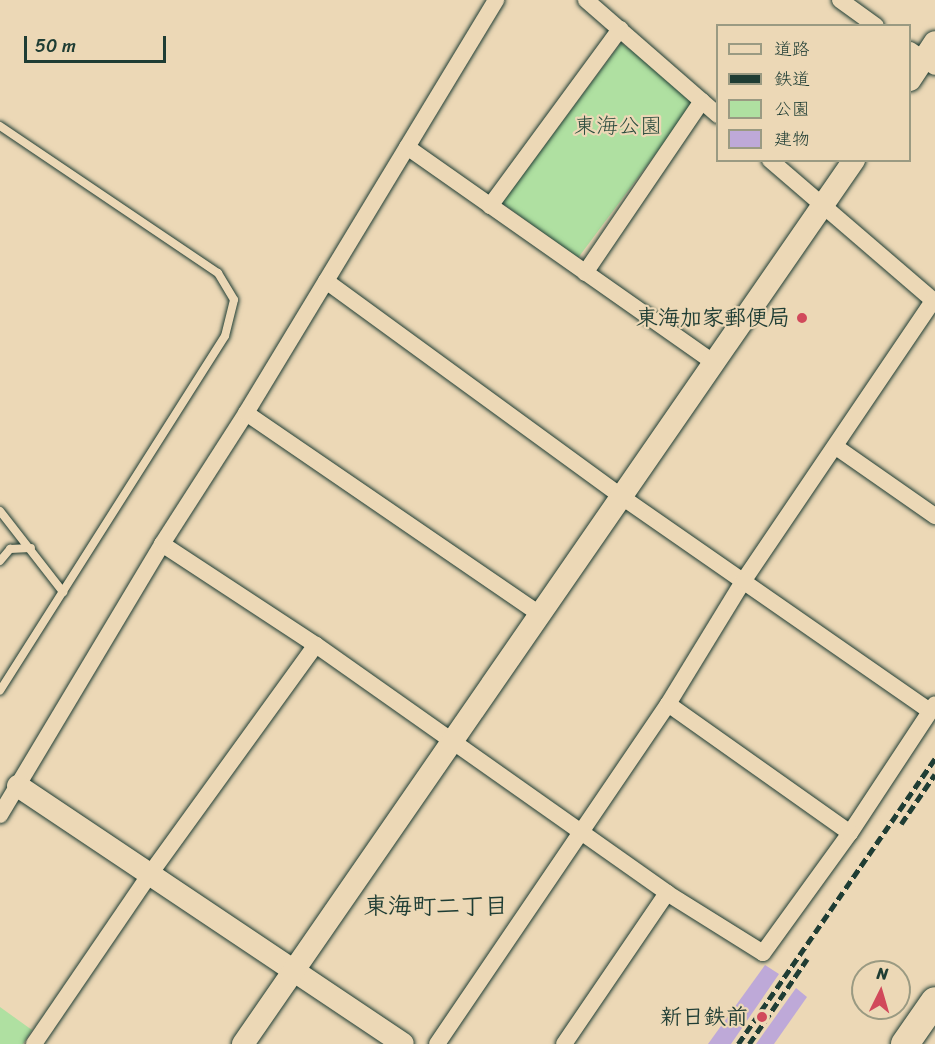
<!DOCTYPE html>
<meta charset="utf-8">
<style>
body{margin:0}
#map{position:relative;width:935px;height:1044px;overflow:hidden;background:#ecd8b6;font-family:Sriracha,"Klee One",sans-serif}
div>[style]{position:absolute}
.green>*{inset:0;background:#afe0a1}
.building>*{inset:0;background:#bea9d8}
.roads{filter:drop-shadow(0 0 2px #1f3d34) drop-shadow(0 0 2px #1f3d34)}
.lane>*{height:8px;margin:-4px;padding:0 4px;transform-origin:4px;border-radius:4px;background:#ecd8b6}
.street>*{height:16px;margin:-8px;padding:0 8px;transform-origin:8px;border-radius:8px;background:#ecd8b6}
.secondary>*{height:22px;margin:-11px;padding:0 11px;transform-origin:11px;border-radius:11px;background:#ecd8b6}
.highway>*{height:28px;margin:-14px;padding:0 14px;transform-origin:14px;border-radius:14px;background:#ecd8b6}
.rail>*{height:4.5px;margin-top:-2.25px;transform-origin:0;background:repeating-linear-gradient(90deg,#1f3d34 0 9px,transparent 0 13.5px)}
.dots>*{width:16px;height:16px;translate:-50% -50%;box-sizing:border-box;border:3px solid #ecd8b6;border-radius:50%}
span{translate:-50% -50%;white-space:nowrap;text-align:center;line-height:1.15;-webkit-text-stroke:4.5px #ecd8b6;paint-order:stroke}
.park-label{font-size:22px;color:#2d4d3f}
.poi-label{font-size:22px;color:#1f3d34;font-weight:700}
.right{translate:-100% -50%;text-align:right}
.neighbourhood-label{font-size:24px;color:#1f3d34;font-weight:700}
.legend{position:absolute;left:716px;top:24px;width:195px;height:138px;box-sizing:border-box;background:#ecd8b6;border:2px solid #9a9a82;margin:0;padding:8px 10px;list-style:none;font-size:18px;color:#1f3d34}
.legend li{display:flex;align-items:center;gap:12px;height:30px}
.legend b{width:30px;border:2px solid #9a9a82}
.north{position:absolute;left:851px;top:960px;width:60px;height:60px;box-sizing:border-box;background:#ecd8b6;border:2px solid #9a9a82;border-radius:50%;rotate:5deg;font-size:16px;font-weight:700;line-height:24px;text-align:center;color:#1f3d34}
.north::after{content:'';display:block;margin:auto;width:21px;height:27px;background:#d1495b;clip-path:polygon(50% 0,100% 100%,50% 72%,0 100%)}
.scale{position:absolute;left:24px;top:36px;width:142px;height:27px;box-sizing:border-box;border:3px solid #1f3d34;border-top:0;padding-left:8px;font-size:18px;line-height:21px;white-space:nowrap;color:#1f3d34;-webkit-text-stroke:4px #ecd8b6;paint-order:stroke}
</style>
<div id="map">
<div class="green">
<div style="clip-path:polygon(621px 43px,698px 97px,578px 258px,502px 203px)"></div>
<div style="clip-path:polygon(0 1007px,32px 1030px,23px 1044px,0 1044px)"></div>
</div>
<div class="building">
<div style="clip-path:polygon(765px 965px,779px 974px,731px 1044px,708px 1044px)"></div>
<div style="clip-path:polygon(796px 988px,807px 997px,774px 1044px,756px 1044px)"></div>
</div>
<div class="roads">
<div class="lane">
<div style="left:0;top:126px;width:263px;rotate:34deg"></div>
<div style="left:218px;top:273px;width:31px;rotate:59deg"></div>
<div style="left:234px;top:300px;width:37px;rotate:104deg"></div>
<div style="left:225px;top:336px;width:420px;rotate:122.4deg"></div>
<div style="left:0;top:511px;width:103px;rotate:52.1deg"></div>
<div style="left:0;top:561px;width:16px;rotate:-50deg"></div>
<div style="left:10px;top:549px;width:21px;rotate:-3deg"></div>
</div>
<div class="street">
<div style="left:586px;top:0;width:175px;rotate:41.1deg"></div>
<div style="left:840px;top:0;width:44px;rotate:35.8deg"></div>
<div style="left:910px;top:50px;width:30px;rotate:34deg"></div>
<div style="left:407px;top:147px;width:374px;rotate:35.1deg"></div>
<div style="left:770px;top:160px;width:218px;rotate:40.7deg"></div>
<div style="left:490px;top:206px;width:220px;rotate:-53.7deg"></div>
<div style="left:585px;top:273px;width:208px;rotate:-55.8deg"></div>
<div style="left:326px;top:281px;width:363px;rotate:36.1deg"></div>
<div style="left:619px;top:495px;width:379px;rotate:34.8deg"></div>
<div style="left:246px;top:413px;width:356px;rotate:34.4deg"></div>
<div style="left:836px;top:447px;width:121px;rotate:34.9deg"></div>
<div style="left:162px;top:544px;width:184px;rotate:33.3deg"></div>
<div style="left:316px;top:645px;width:430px;rotate:35.2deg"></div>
<div style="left:667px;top:893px;width:113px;rotate:32deg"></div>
<div style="left:763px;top:953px;width:148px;rotate:-54.1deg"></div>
<div style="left:850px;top:833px;width:154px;rotate:-56.6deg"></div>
<div style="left:668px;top:704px;width:223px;rotate:35.3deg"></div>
<div style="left:0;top:815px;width:316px;rotate:-59.1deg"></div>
<div style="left:162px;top:544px;width:156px;rotate:-57.3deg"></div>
<div style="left:246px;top:413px;width:483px;rotate:-58.8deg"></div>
<div style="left:34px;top:1044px;width:206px;rotate:-55.7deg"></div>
<div style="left:150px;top:874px;width:283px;rotate:-54.1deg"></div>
<div style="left:437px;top:1044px;width:411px;rotate:-55.8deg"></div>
<div style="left:668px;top:704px;width:145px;rotate:-58.5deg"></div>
<div style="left:744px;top:580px;width:337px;rotate:-55.9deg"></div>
<div style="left:564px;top:1044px;width:183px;rotate:-55.7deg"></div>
</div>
<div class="secondary">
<div style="left:910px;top:80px;width:45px;rotate:-56.7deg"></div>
<div style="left:18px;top:786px;width:463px;rotate:33.8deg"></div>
<div style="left:243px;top:1044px;width:1075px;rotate:-55.35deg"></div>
</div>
<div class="highway">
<div style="left:905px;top:1044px;width:52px;rotate:-55.1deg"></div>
</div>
</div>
<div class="rail">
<div style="left:901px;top:824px;width:60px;rotate:-55.8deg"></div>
<div style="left:738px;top:1044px;width:347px;rotate:-55.4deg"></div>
<div style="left:749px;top:1044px;width:103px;rotate:-55.7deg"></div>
</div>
<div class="dots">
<div style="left:802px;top:318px;background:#d1495b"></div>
<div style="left:762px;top:1017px;background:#d1495b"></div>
</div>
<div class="park-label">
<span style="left:618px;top:126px">東海公園</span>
</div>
<div class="poi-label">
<span class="right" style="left:790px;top:318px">東海加家郵便局</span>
<span class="right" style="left:748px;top:1017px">新日鉄前</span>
</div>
<div class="neighbourhood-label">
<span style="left:436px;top:907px">東海町二丁目</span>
</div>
<ul class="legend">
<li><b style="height:8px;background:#ecd8b6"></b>道路</li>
<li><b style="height:8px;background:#1f3d34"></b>鉄道</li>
<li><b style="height:16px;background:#afe0a1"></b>公園</li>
<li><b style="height:16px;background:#bea9d8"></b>建物</li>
</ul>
<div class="north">N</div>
<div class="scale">50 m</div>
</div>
